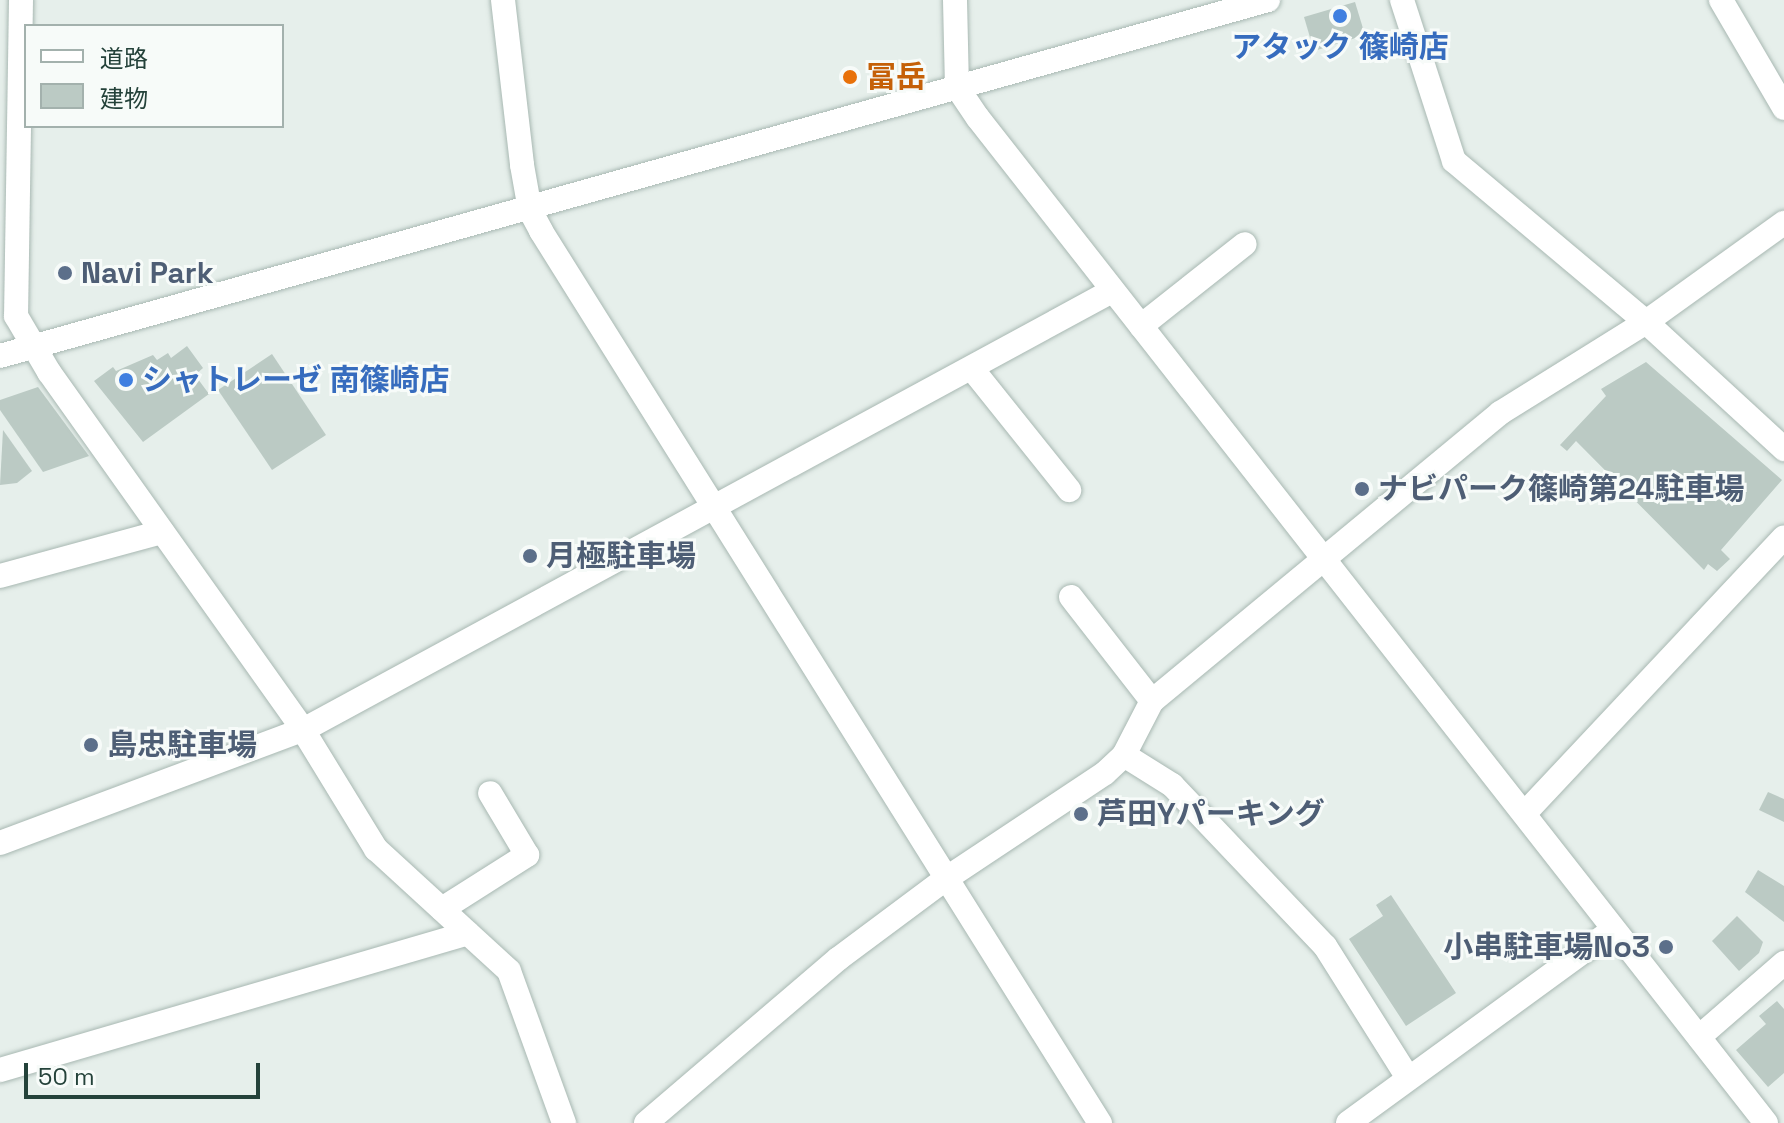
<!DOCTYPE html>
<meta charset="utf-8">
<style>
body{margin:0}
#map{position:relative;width:1784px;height:1123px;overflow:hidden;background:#e6efeb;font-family:"Space Grotesk","Noto Sans JP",sans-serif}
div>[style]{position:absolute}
.building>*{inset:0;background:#bbcac4}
.roads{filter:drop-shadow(0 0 2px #a8b8b2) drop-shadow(0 0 2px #a8b8b2)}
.minor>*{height:24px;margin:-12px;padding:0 12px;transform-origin:12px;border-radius:12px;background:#fff}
.dots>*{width:22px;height:22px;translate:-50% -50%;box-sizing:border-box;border:4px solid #f7fbf9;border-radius:50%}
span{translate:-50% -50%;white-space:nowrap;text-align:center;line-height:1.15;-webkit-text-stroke:6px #f7fbf9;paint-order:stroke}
.shop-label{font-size:30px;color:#366cbe;font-weight:700}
.left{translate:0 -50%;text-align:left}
.food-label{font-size:30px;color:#c56008;font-weight:700}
.service-label{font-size:30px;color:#4e5e75;font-weight:700}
.right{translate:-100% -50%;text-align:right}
.legend{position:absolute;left:24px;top:24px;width:260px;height:104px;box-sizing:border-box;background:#f7fbf9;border:2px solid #a3b1ad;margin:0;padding:10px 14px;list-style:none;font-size:24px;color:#24423a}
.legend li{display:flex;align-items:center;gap:16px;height:40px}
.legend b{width:40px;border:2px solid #a3b1ad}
.scale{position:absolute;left:24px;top:1063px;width:236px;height:36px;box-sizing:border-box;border:4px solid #24423a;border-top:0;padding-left:10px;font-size:24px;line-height:28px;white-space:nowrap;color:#24423a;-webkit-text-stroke:6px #f7fbf9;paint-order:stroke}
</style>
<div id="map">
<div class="building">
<div style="clip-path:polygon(1355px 2px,1365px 35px,1314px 51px,1304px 17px)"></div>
<div style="clip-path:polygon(187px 346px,203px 368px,195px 375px,209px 394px,143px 442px,94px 381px,113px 367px,116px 371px,153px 355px,157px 360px,168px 353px,171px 358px)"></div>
<div style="clip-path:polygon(272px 354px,326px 435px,272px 470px,218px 390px)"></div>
<div style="clip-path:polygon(1646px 362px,1782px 480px,1721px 550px,1730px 559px,1717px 571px,1708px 564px,1704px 570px,1576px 441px,1567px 451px,1560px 445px,1606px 396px,1601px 389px)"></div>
<div style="clip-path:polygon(38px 387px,89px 456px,43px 472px,0 410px,0 400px)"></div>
<div style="clip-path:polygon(3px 430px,32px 471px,17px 483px,0 485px)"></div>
<div style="clip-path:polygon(1768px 792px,1784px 799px,1784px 822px,1759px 810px)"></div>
<div style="clip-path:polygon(1758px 870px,1784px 886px,1784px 922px,1745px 892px)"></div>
<div style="clip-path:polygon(1391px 895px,1456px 993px,1406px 1026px,1349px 939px,1383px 916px,1376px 905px)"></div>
<div style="clip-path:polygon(1737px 916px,1763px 942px,1759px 953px,1739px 971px,1712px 941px)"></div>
<div style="clip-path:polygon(1777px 1001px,1784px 1009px,1784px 1073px,1768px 1087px,1736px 1050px,1766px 1024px,1759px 1016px)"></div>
</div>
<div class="roads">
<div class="minor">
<div style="left:21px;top:0;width:316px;rotate:90.9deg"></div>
<div style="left:16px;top:316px;width:65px;rotate:59.5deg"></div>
<div style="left:49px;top:372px;width:439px;rotate:54.6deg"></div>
<div style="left:303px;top:730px;width:140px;rotate:58.5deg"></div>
<div style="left:376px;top:849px;width:180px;rotate:42.5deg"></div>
<div style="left:509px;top:971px;width:162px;rotate:70.1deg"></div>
<div style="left:503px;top:0;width:166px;rotate:83.4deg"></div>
<div style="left:522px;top:165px;width:46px;rotate:79.9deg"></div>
<div style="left:530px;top:210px;width:24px;rotate:62deg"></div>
<div style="left:541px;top:231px;width:1053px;rotate:57.93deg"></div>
<div style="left:955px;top:0;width:87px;rotate:88.7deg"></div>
<div style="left:957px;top:87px;width:37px;rotate:56deg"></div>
<div style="left:978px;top:118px;width:1277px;rotate:51.9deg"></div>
<div style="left:1402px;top:0;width:169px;rotate:72.1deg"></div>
<div style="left:1454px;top:161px;width:251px;rotate:40deg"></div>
<div style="left:1646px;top:322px;width:188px;rotate:42.6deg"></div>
<div style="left:1721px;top:0;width:125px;rotate:59.7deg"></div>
<div style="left:1141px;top:326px;width:132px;rotate:-38.3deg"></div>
<div style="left:0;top:356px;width:1317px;rotate:-15.68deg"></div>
<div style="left:973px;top:370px;width:154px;rotate:51.3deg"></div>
<div style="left:0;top:576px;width:168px;rotate:-15.2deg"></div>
<div style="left:1071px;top:597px;width:132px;rotate:52.1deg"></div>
<div style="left:1124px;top:755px;width:57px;rotate:32deg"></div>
<div style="left:1172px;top:785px;width:222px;rotate:46.5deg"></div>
<div style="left:1325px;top:946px;width:156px;rotate:57.8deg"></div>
<div style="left:1525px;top:813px;width:378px;rotate:-46.8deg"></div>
<div style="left:0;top:843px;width:323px;rotate:-20.5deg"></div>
<div style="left:303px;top:730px;width:920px;rotate:-28.49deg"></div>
<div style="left:442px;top:909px;width:101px;rotate:-32.4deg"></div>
<div style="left:527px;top:855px;width:72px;rotate:-120.8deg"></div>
<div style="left:1699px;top:1037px;width:113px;rotate:-41deg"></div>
<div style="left:0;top:1070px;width:487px;rotate:-16.3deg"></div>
<div style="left:646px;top:1123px;width:253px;rotate:-40.5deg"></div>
<div style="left:838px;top:959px;width:132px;rotate:-36.7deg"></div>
<div style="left:944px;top:880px;width:193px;rotate:-33.6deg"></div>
<div style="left:1105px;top:773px;width:26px;rotate:-43deg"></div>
<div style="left:1124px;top:755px;width:61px;rotate:-62.6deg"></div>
<div style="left:1152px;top:701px;width:452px;rotate:-39.6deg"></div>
<div style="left:1500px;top:413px;width:172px;rotate:-31.9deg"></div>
<div style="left:1646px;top:322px;width:170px;rotate:-35.7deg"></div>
<div style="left:1348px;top:1123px;width:328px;rotate:-36.1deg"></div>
</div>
</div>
<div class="dots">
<div style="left:1340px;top:16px;background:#3f7fe0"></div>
<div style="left:850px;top:77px;background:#e8710a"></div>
<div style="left:65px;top:273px;background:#5c6f8a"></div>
<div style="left:126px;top:380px;background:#3f7fe0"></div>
<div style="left:1362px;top:489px;background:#5c6f8a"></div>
<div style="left:530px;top:556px;background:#5c6f8a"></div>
<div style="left:91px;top:745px;background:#5c6f8a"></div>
<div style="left:1081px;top:814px;background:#5c6f8a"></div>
<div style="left:1666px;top:947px;background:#5c6f8a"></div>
</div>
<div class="shop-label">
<span style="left:1340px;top:47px">アタック 篠崎店</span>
<span class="left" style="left:142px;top:380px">シャトレーゼ 南篠崎店</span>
</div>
<div class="food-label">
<span class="left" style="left:866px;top:77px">冨岳</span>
</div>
<div class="service-label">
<span class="left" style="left:81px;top:273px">Navi Park</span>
<span class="left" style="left:1378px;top:489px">ナビパーク篠崎第24駐車場</span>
<span class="left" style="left:546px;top:556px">月極駐車場</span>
<span class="left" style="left:107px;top:745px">島忠駐車場</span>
<span class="left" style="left:1097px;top:814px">芦田Yパーキング</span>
<span class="right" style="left:1650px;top:947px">小串駐車場No3</span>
</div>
<ul class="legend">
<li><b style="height:10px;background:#fff"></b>道路</li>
<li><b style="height:22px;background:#bbcac4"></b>建物</li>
</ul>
<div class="scale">50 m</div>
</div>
